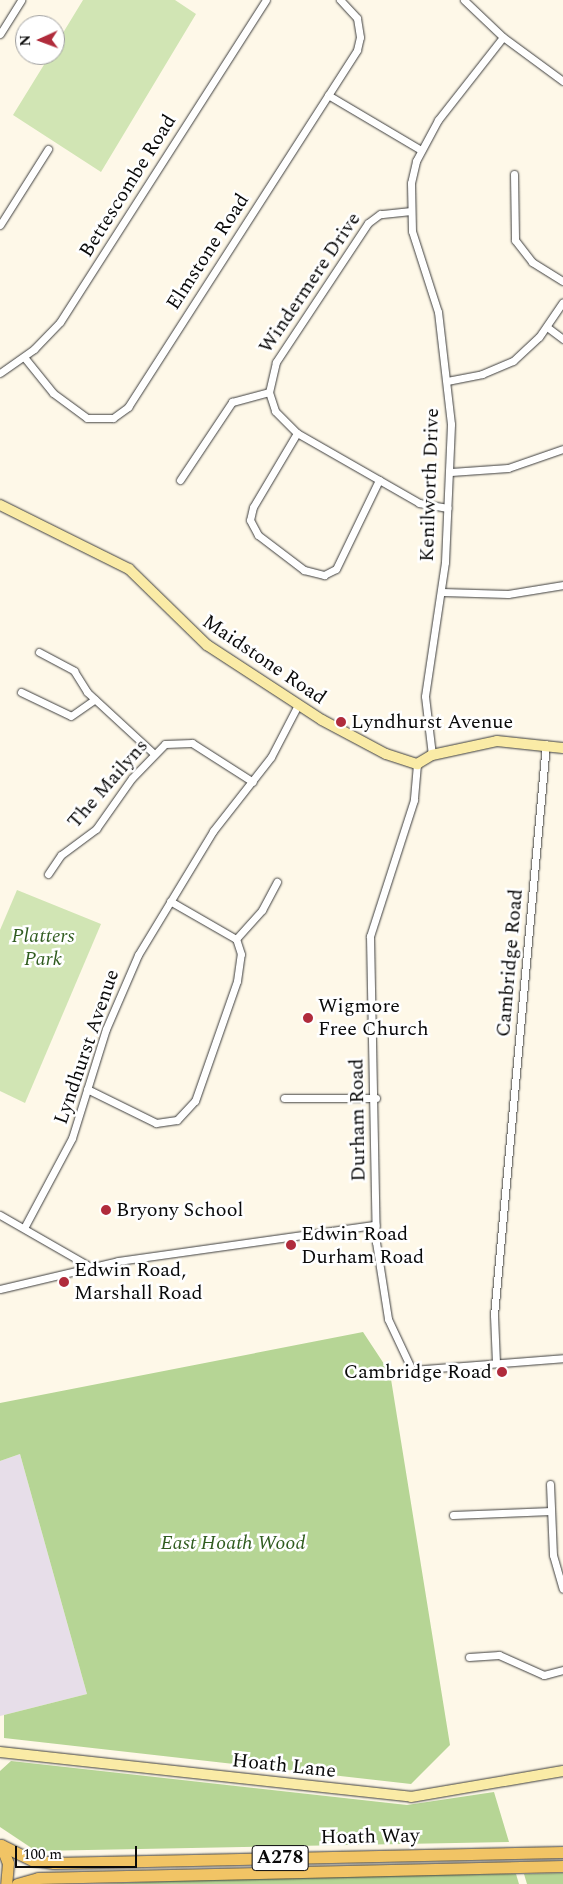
<!DOCTYPE html>
<style>
body{margin:0}
#map{position:relative;width:563px;height:1884px;overflow:hidden;background:#fef8e8;font-family:Spectral,serif}
div>[style]{position:absolute}
.industrial>*{inset:0;background:#e7dee9}
.green>*{inset:0;background:#d1e5b4}
.forest>*{inset:0;background:#b6d595}
.roads{filter:drop-shadow(0 0 1px #3d3d3d) drop-shadow(0 0 1px #3d3d3d)}
.street>*{height:7px;margin:-3.5px;padding:0 3.5px;transform-origin:3.5px;border-radius:3.5px;background:#fff}
.secondary>*{height:10px;margin:-5px;padding:0 5px;transform-origin:5px;border-radius:5px;background:#faeba6}
.primary>*{height:11px;margin:-5.5px;padding:0 5.5px;transform-origin:5.5px;border-radius:5.5px;background:#f1c465}
.dots>*{width:14px;height:14px;translate:-50% -50%;box-sizing:border-box;border:2px solid #fff;border-radius:50%}
span{translate:-50% -50%;white-space:nowrap;text-align:center;line-height:1.15;-webkit-text-stroke:5px #fff;paint-order:stroke}
.shield-label span{padding:1px 4px;background:#fff;border:1px solid;border-radius:4px;-webkit-text-stroke-width:0}
.shield-label{font-size:19px;color:#0a0a0a;font-weight:700}
.street-label{font-size:20px;color:#0a0a0a}
.poi-label{font-size:20px;color:#0a0a0a}
.left{translate:0 -50%;text-align:left}
.right{translate:-100% -50%;text-align:right}
.park-label{font-size:20px;color:#305c1f;font-style:italic}
.north{position:absolute;left:15px;top:15px;width:50px;height:50px;box-sizing:border-box;background:#fff;border:1px solid #9d9d9d;border-radius:50%;rotate:268deg;font-size:14px;font-weight:700;line-height:20px;text-align:center;color:#0a0a0a}
.north::after{content:'';display:block;margin:auto;width:18px;height:22px;background:#b02b3b;clip-path:polygon(50% 0,100% 100%,50% 72%,0 100%)}
.scale{position:absolute;left:15px;top:1846px;width:122px;height:22px;box-sizing:border-box;border:2px solid #0a0a0a;border-top:0;padding-left:6px;font-size:15px;line-height:18px;white-space:nowrap;color:#0a0a0a;-webkit-text-stroke:4px #fff;paint-order:stroke}
</style>
<div id="map">
<div class="industrial">
<div style="clip-path:polygon(20px 1454px,87px 1694px,0 1716px,0 1461px)"></div>
</div>
<div class="green">
<div style="clip-path:polygon(83px 0,175px 0,196px 14px,101px 172px,13px 115px,50px 55px,55px 55px,55px 46px)"></div>
<div style="clip-path:polygon(17px 890px,101px 924px,25px 1103px,0 1091px,0 930px)"></div>
</div>
<div class="forest">
<div style="clip-path:polygon(363px 1332px,390px 1373px,450px 1745px,411px 1784px,4px 1738px,4px 1715px,87px 1694px,20px 1454px,0 1461px,0 1403px)"></div>
<div style="clip-path:polygon(11px 1761px,407px 1805px,494px 1792px,509px 1842px,36px 1851px,0 1827px,0 1771px)"></div>
<div style="clip-path:polygon(563px 1873px,563px 1884px,527px 1884px,524px 1874px)"></div>
<div style="clip-path:polygon(516px 1874px,519px 1884px,96px 1884px,274px 1877px)"></div>
</div>
<div class="roads">
<div class="street">
<div style="left:464px;top:0;width:54px;rotate:43.5deg"></div>
<div style="left:503px;top:37px;width:74px;rotate:36.3deg"></div>
<div style="left:0;top:34px;width:40px;rotate:-58deg"></div>
<div style="left:328px;top:95px;width:108px;rotate:30.6deg"></div>
<div style="left:514px;top:174px;width:66px;rotate:89.1deg"></div>
<div style="left:515px;top:240px;width:28px;rotate:52deg"></div>
<div style="left:532px;top:262px;width:36px;rotate:32deg"></div>
<div style="left:411px;top:211px;width:31px;rotate:174deg"></div>
<div style="left:380px;top:214px;width:15px;rotate:143deg"></div>
<div style="left:368px;top:223px;width:167px;rotate:123.5deg"></div>
<div style="left:276px;top:362px;width:31px;rotate:103deg"></div>
<div style="left:269px;top:392px;width:20px;rotate:72deg"></div>
<div style="left:275px;top:411px;width:31px;rotate:45deg"></div>
<div style="left:297px;top:433px;width:141px;rotate:29.8deg"></div>
<div style="left:419px;top:503px;width:29px;rotate:10deg"></div>
<div style="left:0;top:225px;width:90px;rotate:-57.7deg"></div>
<div style="left:547px;top:327px;width:20px;rotate:37deg"></div>
<div style="left:24px;top:357px;width:46px;rotate:51.1deg"></div>
<div style="left:53px;top:393px;width:42px;rotate:36.3deg"></div>
<div style="left:87px;top:418px;width:26px"></div>
<div style="left:113px;top:418px;width:19px;rotate:-36deg"></div>
<div style="left:128px;top:407px;width:424px;rotate:-57.3deg"></div>
<div style="left:357px;top:50px;width:13px;rotate:-77deg"></div>
<div style="left:360px;top:37px;width:19px;rotate:-99deg"></div>
<div style="left:357px;top:18px;width:25px;rotate:-133deg"></div>
<div style="left:0;top:373px;width:42px;rotate:-35.2deg"></div>
<div style="left:34px;top:349px;width:37px;rotate:-46deg"></div>
<div style="left:60px;top:322px;width:382px;rotate:-57.4deg"></div>
<div style="left:447px;top:381px;width:36px;rotate:-11deg"></div>
<div style="left:482px;top:374px;width:34px;rotate:-23deg"></div>
<div style="left:513px;top:361px;width:35px;rotate:-43deg"></div>
<div style="left:539px;top:337px;width:42px;rotate:-55.6deg"></div>
<div style="left:297px;top:433px;width:86px;rotate:120.7deg"></div>
<div style="left:253px;top:507px;width:13px;rotate:103deg"></div>
<div style="left:250px;top:520px;width:17px;rotate:62deg"></div>
<div style="left:258px;top:535px;width:58px;rotate:37.3deg"></div>
<div style="left:304px;top:570px;width:21px;rotate:14deg"></div>
<div style="left:324px;top:575px;width:13px;rotate:-27deg"></div>
<div style="left:336px;top:569px;width:99px;rotate:-64.2deg"></div>
<div style="left:451px;top:472px;width:57px;rotate:-4deg"></div>
<div style="left:508px;top:468px;width:58px;rotate:-19.1deg"></div>
<div style="left:180px;top:480px;width:94px;rotate:-56.3deg"></div>
<div style="left:232px;top:402px;width:38px;rotate:-15deg"></div>
<div style="left:442px;top:592px;width:66px;rotate:1.7deg"></div>
<div style="left:508px;top:594px;width:56px;rotate:-9.3deg"></div>
<div style="left:39px;top:652px;width:40px;rotate:28deg"></div>
<div style="left:74px;top:671px;width:25px;rotate:58deg"></div>
<div style="left:87px;top:692px;width:90px;rotate:42.7deg"></div>
<div style="left:21px;top:692px;width:55px;rotate:25.6deg"></div>
<div style="left:71px;top:716px;width:29px;rotate:-35deg"></div>
<div style="left:432px;top:755px;width:59px;rotate:-96.8deg"></div>
<div style="left:425px;top:696px;width:135px;rotate:-81.5deg"></div>
<div style="left:445px;top:562px;width:138px;rotate:-87.5deg"></div>
<div style="left:451px;top:424px;width:113px;rotate:-96.6deg"></div>
<div style="left:438px;top:312px;width:85px;rotate:-107.8deg"></div>
<div style="left:412px;top:231px;width:48px;rotate:-91.2deg"></div>
<div style="left:411px;top:183px;width:23px;rotate:-77deg"></div>
<div style="left:416px;top:161px;width:47px;rotate:-61.8deg"></div>
<div style="left:438px;top:120px;width:105px;rotate:-51.9deg"></div>
<div style="left:417px;top:764px;width:36px;rotate:95deg"></div>
<div style="left:414px;top:800px;width:143px;rotate:107.9deg"></div>
<div style="left:370px;top:936px;width:306px;rotate:88.9deg"></div>
<div style="left:376px;top:1242px;width:78px;rotate:81.1deg"></div>
<div style="left:388px;top:1319px;width:56px;rotate:64.8deg"></div>
<div style="left:412px;top:1370px;width:151px;rotate:-4.5deg"></div>
<div style="left:48px;top:874px;width:23px;rotate:-56deg"></div>
<div style="left:61px;top:855px;width:44px;rotate:-36.6deg"></div>
<div style="left:96px;top:829px;width:62px;rotate:-54.8deg"></div>
<div style="left:132px;top:778px;width:47px;rotate:-45.9deg"></div>
<div style="left:165px;top:744px;width:27px;rotate:-2deg"></div>
<div style="left:192px;top:743px;width:72px;rotate:32.6deg"></div>
<div style="left:236px;top:939px;width:39px;rotate:-48deg"></div>
<div style="left:262px;top:910px;width:32px;rotate:-62deg"></div>
<div style="left:87px;top:1089px;width:77px;rotate:26.2deg"></div>
<div style="left:156px;top:1123px;width:21px;rotate:-8deg"></div>
<div style="left:177px;top:1120px;width:26px;rotate:-47deg"></div>
<div style="left:195px;top:1101px;width:127px;rotate:-70.7deg"></div>
<div style="left:237px;top:981px;width:27px;rotate:-82deg"></div>
<div style="left:241px;top:954px;width:16px;rotate:-108deg"></div>
<div style="left:236px;top:939px;width:76px;rotate:-150.1deg"></div>
<div style="left:284px;top:1098px;width:92px"></div>
<div style="left:0;top:1215px;width:103px;rotate:29.8deg"></div>
<div style="left:24px;top:1228px;width:102px;rotate:-61.9deg"></div>
<div style="left:72px;top:1138px;width:114px;rotate:-72.7deg"></div>
<div style="left:106px;top:1029px;width:81px;rotate:-66.6deg"></div>
<div style="left:138px;top:955px;width:145px;rotate:-58.8deg"></div>
<div style="left:213px;top:831px;width:94px;rotate:-51.9deg"></div>
<div style="left:271px;top:757px;width:59px;rotate:-62.6deg"></div>
<div style="left:0;top:1289px;width:121px;rotate:-13.3deg"></div>
<div style="left:118px;top:1261px;width:260px;rotate:-8deg"></div>
<div style="left:496px;top:1363px;width:48px;rotate:-92.4deg"></div>
<div style="left:494px;top:1315px;width:573px;rotate:-84.8deg"></div>
<div style="left:550px;top:1484px;width:71px;rotate:87.6deg"></div>
<div style="left:553px;top:1555px;width:35px;rotate:74deg"></div>
<div style="left:453px;top:1515px;width:98px;rotate:-2.3deg"></div>
<div style="left:469px;top:1657px;width:30px;rotate:-4deg"></div>
<div style="left:499px;top:1655px;width:49px;rotate:24deg"></div>
<div style="left:544px;top:1675px;width:20px;rotate:-15deg"></div>
</div>
<div class="secondary">
<div style="left:0;top:505px;width:144px;rotate:26.4deg"></div>
<div style="left:129px;top:569px;width:109px;rotate:44.3deg"></div>
<div style="left:207px;top:645px;width:137px;rotate:33.1deg"></div>
<div style="left:322px;top:720px;width:72px;rotate:28deg"></div>
<div style="left:386px;top:754px;width:33px;rotate:18deg"></div>
<div style="left:417px;top:764px;width:17px;rotate:-31deg"></div>
<div style="left:432px;top:755px;width:66px;rotate:-12.2deg"></div>
<div style="left:497px;top:741px;width:66px;rotate:6.1deg"></div>
<div style="left:0;top:1752px;width:413px;rotate:6.2deg"></div>
<div style="left:411px;top:1797px;width:154px;rotate:-9.7deg"></div>
</div>
<div class="primary">
<div style="left:1px;top:1845px;width:34px;rotate:26deg"></div>
<div style="left:32px;top:1860px;width:22px;rotate:8deg"></div>
<div style="left:54px;top:1863px;width:509px;rotate:-1.24deg"></div>
<div style="left:1px;top:1845px;width:19px;rotate:69deg"></div>
<div style="left:8px;top:1863px;width:21px;rotate:95deg"></div>
<div style="left:17px;top:1884px;width:22px;rotate:-16deg"></div>
<div style="left:38px;top:1878px;width:525px;rotate:-1.31deg"></div>
</div>
</div>
<div class="dots">
<div style="left:341px;top:722px;background:#b02b3b"></div>
<div style="left:308px;top:1018px;background:#b02b3b"></div>
<div style="left:106px;top:1210px;background:#b02b3b"></div>
<div style="left:291px;top:1245px;background:#b02b3b"></div>
<div style="left:64px;top:1282px;background:#b02b3b"></div>
<div style="left:502px;top:1372px;background:#b02b3b"></div>
</div>
<div class="shield-label">
<span style="left:280px;top:1858px">A278</span>
</div>
<div class="street-label">
<span style="left:128px;top:186px;rotate:-58deg">Bettescombe Road</span>
<span style="left:208px;top:252px;rotate:-57deg">Elmstone Road</span>
<span style="left:310px;top:283px;rotate:-56deg">Windermere Drive</span>
<span style="left:430px;top:485px;rotate:-88deg">Kenilworth Drive</span>
<span style="left:264px;top:660px;rotate:34deg">Maidstone Road</span>
<span style="left:108px;top:784px;rotate:-49deg">The Mailyns</span>
<span style="left:510px;top:963px;rotate:-85deg">Cambridge Road</span>
<span style="left:87px;top:1047px;rotate:-71deg">Lyndhurst Avenue</span>
<span style="left:358px;top:1120px;rotate:-91deg">Durham Road</span>
<span style="left:284px;top:1766px;rotate:6deg">Hoath Lane</span>
<span style="left:370px;top:1837px;rotate:-1deg">Hoath Way</span>
</div>
<div class="poi-label">
<span class="left" style="left:351px;top:722px">Lyndhurst Avenue</span>
<span class="left" style="left:318px;top:1018px">Wigmore<br>Free Church</span>
<span class="left" style="left:116px;top:1210px">Bryony School</span>
<span class="left" style="left:301px;top:1246px">Edwin Road<br>Durham Road</span>
<span class="left" style="left:74px;top:1282px">Edwin Road,<br>Marshall Road</span>
<span class="right" style="left:492px;top:1372px">Cambridge Road</span>
</div>
<div class="park-label">
<span style="left:43px;top:948px">Platters<br>Park</span>
<span style="left:233px;top:1543px">East Hoath Wood</span>
</div>
<div class="north">N</div>
<div class="scale">100 m</div>
</div>
